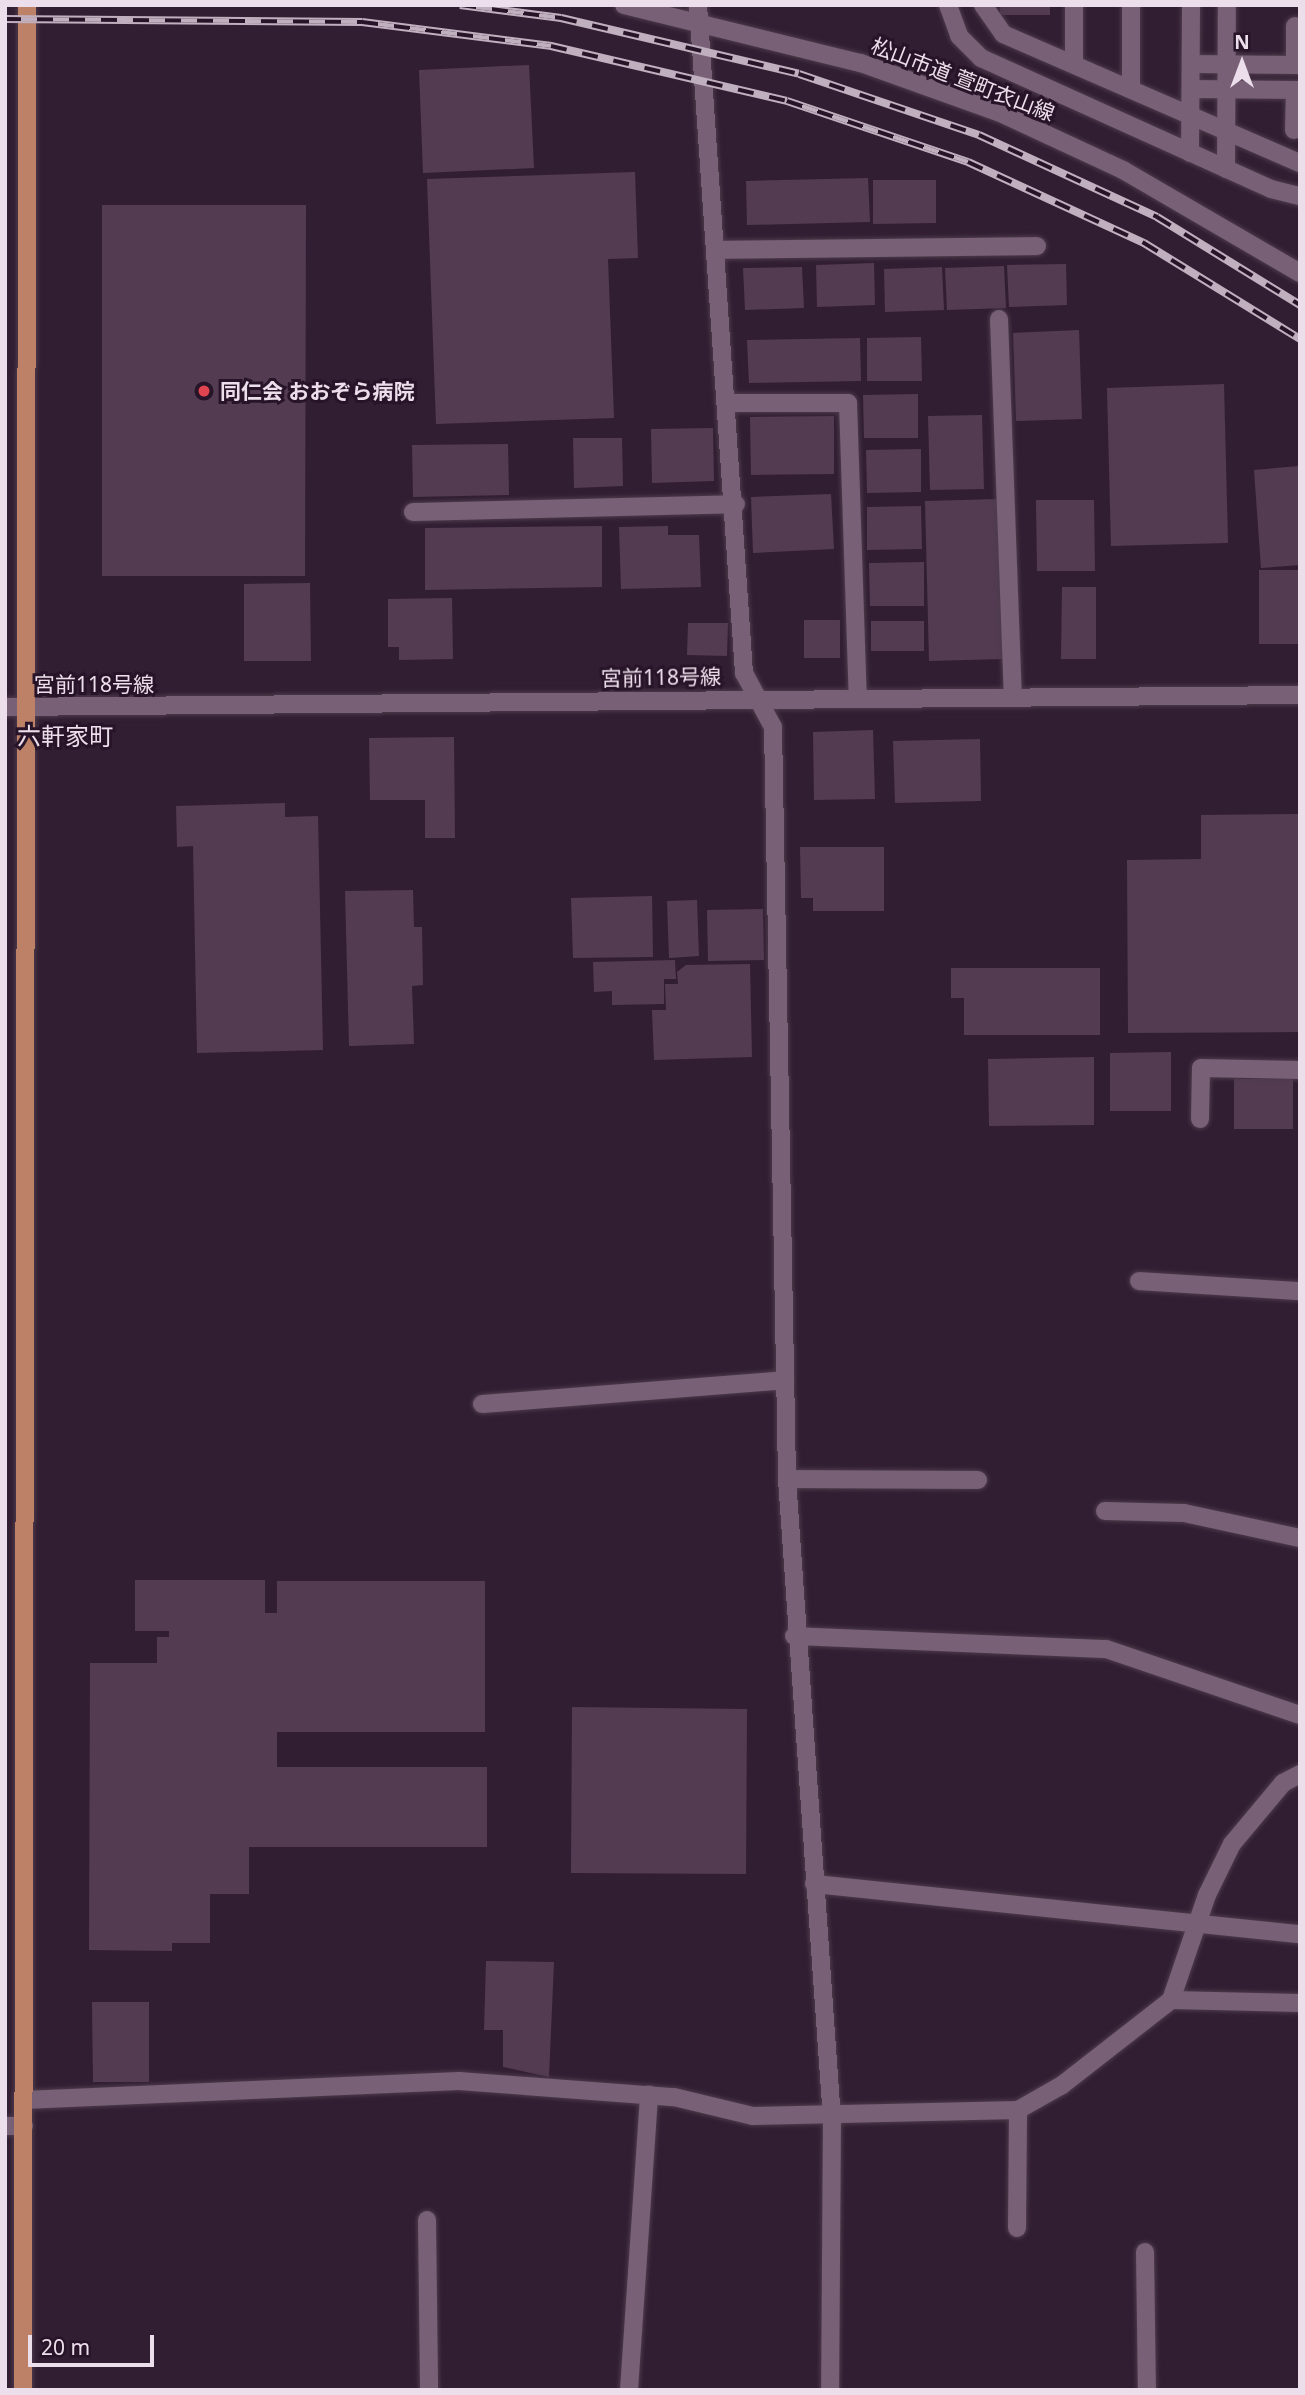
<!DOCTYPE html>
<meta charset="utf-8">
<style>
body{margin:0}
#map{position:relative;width:1305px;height:2395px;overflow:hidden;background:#321e32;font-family:"Noto Sans","Noto Sans JP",sans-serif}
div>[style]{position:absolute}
.building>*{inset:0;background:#533c52}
.roads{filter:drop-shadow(0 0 2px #4c3b4b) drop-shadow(0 0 2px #4c3b4b)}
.lane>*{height:18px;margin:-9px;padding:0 9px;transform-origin:9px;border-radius:9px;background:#786077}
.street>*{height:18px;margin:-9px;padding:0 9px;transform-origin:9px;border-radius:9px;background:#786077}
.secondary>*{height:18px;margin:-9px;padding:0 9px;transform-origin:9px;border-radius:9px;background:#786077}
.primary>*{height:18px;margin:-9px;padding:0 9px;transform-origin:9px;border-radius:9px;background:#bd8168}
.rail>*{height:8px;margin-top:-4px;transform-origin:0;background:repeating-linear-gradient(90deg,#281428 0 16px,#c0b0bf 0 32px);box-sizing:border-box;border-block:2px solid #c0b0bf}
.dots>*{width:19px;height:19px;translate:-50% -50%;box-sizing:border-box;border:4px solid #281428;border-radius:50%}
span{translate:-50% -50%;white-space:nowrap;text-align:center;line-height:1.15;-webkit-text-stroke:6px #281428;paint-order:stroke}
.street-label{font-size:21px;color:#ecdeeb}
.poi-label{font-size:21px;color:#ecdeeb;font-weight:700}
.left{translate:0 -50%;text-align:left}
.quarter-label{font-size:24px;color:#ecdeeb}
.frame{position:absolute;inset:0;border:7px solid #ecdeeb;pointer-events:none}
.north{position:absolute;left:1207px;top:28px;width:70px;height:70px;-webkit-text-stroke:5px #281428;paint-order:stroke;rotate:0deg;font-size:19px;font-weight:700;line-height:28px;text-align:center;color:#ecdeeb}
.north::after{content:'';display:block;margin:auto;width:24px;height:32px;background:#ecdeeb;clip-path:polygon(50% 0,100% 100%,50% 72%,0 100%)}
.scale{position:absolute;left:28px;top:2335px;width:126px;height:32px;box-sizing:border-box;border:4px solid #ecdeeb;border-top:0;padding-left:9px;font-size:21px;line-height:24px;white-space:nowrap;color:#ecdeeb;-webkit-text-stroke:5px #281428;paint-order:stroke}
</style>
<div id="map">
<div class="building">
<div style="clip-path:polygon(1000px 5px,1050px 5px,1050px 15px,1000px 15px)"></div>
<div style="clip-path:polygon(529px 65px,534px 168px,423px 173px,419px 70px)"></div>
<div style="clip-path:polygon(635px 172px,638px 258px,608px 259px,614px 418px,436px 424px,427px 179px)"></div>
<div style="clip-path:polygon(868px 178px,870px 222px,747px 225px,746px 181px)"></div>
<div style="clip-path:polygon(873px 180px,936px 180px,936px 223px,873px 224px)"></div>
<div style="clip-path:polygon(102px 205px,306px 205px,305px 576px,102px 576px)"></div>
<div style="clip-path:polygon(874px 263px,875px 305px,817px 307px,816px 265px)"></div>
<div style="clip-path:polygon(1066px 264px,1067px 305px,1009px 307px,1007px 265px)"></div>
<div style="clip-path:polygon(1004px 266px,1006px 308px,947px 310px,945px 268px)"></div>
<div style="clip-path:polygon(802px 267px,804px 308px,745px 310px,743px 268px)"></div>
<div style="clip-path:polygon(942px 267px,944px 310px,885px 312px,884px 269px)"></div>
<div style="clip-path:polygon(1079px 330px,1082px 419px,1016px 421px,1013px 333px)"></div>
<div style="clip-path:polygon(921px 337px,922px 381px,867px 381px,867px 338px)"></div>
<div style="clip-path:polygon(860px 338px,861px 381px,749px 383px,747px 340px)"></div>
<div style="clip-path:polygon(1224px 384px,1228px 543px,1111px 546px,1107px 388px)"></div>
<div style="clip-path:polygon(918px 394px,918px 438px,864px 438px,863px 395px)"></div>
<div style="clip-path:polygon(982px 415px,984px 489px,930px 490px,928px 416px)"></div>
<div style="clip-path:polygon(834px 416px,834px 474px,751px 475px,750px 417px)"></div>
<div style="clip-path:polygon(713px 428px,714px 481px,652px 483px,651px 429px)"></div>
<div style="clip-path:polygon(573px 438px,622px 438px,623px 486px,574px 488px)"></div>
<div style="clip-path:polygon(508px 444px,509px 495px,413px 497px,412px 445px)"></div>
<div style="clip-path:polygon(921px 449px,921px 492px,867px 493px,866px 450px)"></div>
<div style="clip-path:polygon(1299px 466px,1300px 565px,1261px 568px,1254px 470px)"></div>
<div style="clip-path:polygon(831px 494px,834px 549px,753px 553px,751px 497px)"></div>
<div style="clip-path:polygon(998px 499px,1003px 659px,929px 661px,925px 501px)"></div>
<div style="clip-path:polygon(1036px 500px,1094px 500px,1095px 571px,1037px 571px)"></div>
<div style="clip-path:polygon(921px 506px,922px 549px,867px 550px,867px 507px)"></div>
<div style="clip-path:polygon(602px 526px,602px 587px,425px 590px,425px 528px)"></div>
<div style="clip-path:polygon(668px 526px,668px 535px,699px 535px,701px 587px,621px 589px,619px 527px)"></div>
<div style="clip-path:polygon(924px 562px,924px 606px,870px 606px,869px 563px)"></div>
<div style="clip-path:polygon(1259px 570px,1300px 570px,1300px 644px,1259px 644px)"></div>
<div style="clip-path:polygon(310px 583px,311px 661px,244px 661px,244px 584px)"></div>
<div style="clip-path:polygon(1062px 587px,1096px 587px,1096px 659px,1061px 659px)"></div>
<div style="clip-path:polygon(452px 598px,453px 659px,399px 660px,399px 647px,388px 647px,388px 599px)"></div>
<div style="clip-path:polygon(804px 620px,840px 620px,840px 658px,804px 658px)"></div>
<div style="clip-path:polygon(871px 621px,924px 621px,924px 651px,871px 651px)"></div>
<div style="clip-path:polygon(688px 623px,728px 623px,727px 656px,687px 655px)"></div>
<div style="clip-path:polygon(873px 730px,875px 799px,814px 800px,813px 732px)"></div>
<div style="clip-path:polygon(454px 737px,455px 838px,425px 838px,425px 800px,370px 800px,369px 738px)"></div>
<div style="clip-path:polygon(980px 739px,981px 801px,895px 803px,893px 741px)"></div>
<div style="clip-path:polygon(285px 803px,285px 817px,318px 816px,323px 1050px,197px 1053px,193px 846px,177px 847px,176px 806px)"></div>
<div style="clip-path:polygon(1300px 814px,1300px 1032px,1128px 1033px,1127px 860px,1201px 859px,1201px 815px)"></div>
<div style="clip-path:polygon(800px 847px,884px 847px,884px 911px,813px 911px,813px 898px,801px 898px)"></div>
<div style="clip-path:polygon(413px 890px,414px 927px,422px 927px,423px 985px,412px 986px,414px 1044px,349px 1046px,345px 891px)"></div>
<div style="clip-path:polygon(652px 896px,653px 957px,573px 958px,571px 898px)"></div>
<div style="clip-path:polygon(697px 900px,699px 956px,669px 958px,667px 901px)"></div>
<div style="clip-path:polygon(763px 909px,764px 960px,708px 961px,707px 910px)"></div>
<div style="clip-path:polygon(675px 960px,676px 979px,664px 979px,664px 1004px,612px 1005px,612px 991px,594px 992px,593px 962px)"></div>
<div style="clip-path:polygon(750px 964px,752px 1057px,654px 1060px,652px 1010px,666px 1010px,665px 984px,678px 984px,677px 972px,686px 965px)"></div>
<div style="clip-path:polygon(951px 968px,1100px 968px,1100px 1035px,964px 1035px,964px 998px,951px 998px)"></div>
<div style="clip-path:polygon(1171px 1052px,1171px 1111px,1110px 1111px,1110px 1053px)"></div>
<div style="clip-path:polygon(1094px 1057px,1094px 1125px,989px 1126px,988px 1059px)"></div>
<div style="clip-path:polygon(1234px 1079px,1293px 1079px,1293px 1129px,1234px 1129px)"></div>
<div style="clip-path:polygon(135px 1580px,265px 1580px,265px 1613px,277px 1613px,277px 1581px,485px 1581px,485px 1732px,277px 1732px,277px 1767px,487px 1767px,487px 1847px,249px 1847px,249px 1894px,210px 1894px,210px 1943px,172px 1943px,172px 1951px,89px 1950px,90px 1663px,157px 1663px,157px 1637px,169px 1637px,169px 1631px,135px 1631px)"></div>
<div style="clip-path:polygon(572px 1707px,747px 1709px,746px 1874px,571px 1873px)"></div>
<div style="clip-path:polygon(486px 1961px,554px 1962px,549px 2077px,503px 2067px,503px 2030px,484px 2030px)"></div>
<div style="clip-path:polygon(92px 2002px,149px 2002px,149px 2082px,93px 2082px)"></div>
</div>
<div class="roads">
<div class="lane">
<div style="left:948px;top:5px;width:33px;rotate:70deg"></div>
<div style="left:959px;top:36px;width:31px;rotate:45deg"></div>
<div style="left:981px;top:58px;width:318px;rotate:24.3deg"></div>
<div style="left:1271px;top:189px;width:30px;rotate:14deg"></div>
<div style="left:983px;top:5px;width:35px;rotate:55deg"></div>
<div style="left:1003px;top:34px;width:324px;rotate:23.5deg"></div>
<div style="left:1074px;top:64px;width:59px;rotate:-90deg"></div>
<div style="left:1191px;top:64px;width:109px;rotate:0.5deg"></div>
<div style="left:1295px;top:65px;width:39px;rotate:-90deg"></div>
<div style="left:1131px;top:88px;width:83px;rotate:-90deg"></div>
<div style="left:1191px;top:89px;width:109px;rotate:0.5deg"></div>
<div style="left:1294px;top:130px;width:40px;rotate:-88.6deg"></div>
<div style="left:1190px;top:153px;width:148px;rotate:-89.6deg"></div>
<div style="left:1226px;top:169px;width:164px;rotate:-89.7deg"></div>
</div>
<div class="street">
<div style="left:624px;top:5px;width:244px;rotate:13.8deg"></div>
<div style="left:861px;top:63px;width:145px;rotate:19.7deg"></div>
<div style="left:998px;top:112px;width:138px;rotate:24.9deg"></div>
<div style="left:1123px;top:170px;width:205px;rotate:30.2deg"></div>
<div style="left:698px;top:5px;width:670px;rotate:86.06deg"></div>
<div style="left:744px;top:673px;width:61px;rotate:61.8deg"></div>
<div style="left:773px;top:727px;width:752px;rotate:88.93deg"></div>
<div style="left:787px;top:1479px;width:642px;rotate:85.98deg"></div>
<div style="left:832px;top:2119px;width:271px;rotate:90.4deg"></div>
<div style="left:715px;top:250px;width:322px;rotate:-0.7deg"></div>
<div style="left:999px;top:319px;width:378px;rotate:87.9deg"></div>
<div style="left:727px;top:403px;width:121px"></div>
<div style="left:848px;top:403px;width:294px;rotate:88.1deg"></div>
<div style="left:413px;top:512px;width:323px;rotate:-1.4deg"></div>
<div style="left:1200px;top:1119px;width:51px;rotate:-88.9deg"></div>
<div style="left:1201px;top:1068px;width:99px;rotate:1.2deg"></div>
<div style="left:1139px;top:1281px;width:161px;rotate:3.6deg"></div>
<div style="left:482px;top:1404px;width:304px;rotate:-4.5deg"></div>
<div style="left:787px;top:1479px;width:191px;rotate:0.3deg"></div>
<div style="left:1105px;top:1511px;width:79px;rotate:1.5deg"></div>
<div style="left:1184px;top:1513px;width:119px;rotate:12.2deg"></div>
<div style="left:794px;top:1636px;width:312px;rotate:2.4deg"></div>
<div style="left:1106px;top:1649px;width:205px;rotate:18.8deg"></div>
<div style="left:814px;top:1884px;width:489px;rotate:5.9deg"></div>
<div style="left:1171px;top:2000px;width:129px;rotate:1.3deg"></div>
<div style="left:24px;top:2100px;width:435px;rotate:-2.5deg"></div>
<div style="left:459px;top:2081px;width:216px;rotate:4.3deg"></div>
<div style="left:674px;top:2097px;width:81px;rotate:13.5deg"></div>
<div style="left:753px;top:2116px;width:265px;rotate:-1.3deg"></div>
<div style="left:1018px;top:2110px;width:51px;rotate:-29.6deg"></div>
<div style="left:1062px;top:2085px;width:138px;rotate:-37.9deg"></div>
<div style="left:1171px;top:2000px;width:111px;rotate:-71.1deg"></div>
<div style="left:1207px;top:1895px;width:57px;rotate:-63.9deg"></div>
<div style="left:1232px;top:1844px;width:80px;rotate:-50.1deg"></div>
<div style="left:1283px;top:1783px;width:19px;rotate:-28deg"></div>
<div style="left:5px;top:2126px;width:19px"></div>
<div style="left:427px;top:2220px;width:170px;rotate:89.3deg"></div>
<div style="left:1017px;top:2228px;width:118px;rotate:-89.5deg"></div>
<div style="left:1145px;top:2252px;width:138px;rotate:89.2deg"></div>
<div style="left:629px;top:2390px;width:296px;rotate:-86.1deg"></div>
</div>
<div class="secondary">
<div style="left:5px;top:707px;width:1295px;rotate:-0.53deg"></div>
</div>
<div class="primary">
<div style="left:23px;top:2390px;width:2385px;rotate:-89.9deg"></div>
</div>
</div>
<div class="rail">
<div style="left:460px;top:5px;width:102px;rotate:7.3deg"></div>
<div style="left:561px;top:18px;width:244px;rotate:13.2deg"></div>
<div style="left:799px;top:74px;width:190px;rotate:18.7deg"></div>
<div style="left:979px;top:135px;width:196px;rotate:24.7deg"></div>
<div style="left:1157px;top:217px;width:168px;rotate:31.6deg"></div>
<div style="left:5px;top:19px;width:357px;rotate:0.5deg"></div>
<div style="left:362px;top:22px;width:191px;rotate:7.2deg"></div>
<div style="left:551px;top:46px;width:242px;rotate:13.1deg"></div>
<div style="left:787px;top:101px;width:191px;rotate:18.6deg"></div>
<div style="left:968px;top:162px;width:194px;rotate:24.7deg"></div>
<div style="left:1144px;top:243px;width:183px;rotate:31.6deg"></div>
</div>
<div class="dots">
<div style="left:204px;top:391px;background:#e0444e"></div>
</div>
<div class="street-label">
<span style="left:963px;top:79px;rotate:21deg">松山市道 萱町衣山線</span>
<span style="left:661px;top:677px;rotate:-1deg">宮前118号線</span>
<span style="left:94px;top:684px">宮前118号線</span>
</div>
<div class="poi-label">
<span class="left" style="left:220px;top:391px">同仁会 おおぞら病院</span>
</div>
<div class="quarter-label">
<span style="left:65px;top:736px">六軒家町</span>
</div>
<div class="frame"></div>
<div class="north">N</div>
<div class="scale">20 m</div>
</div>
